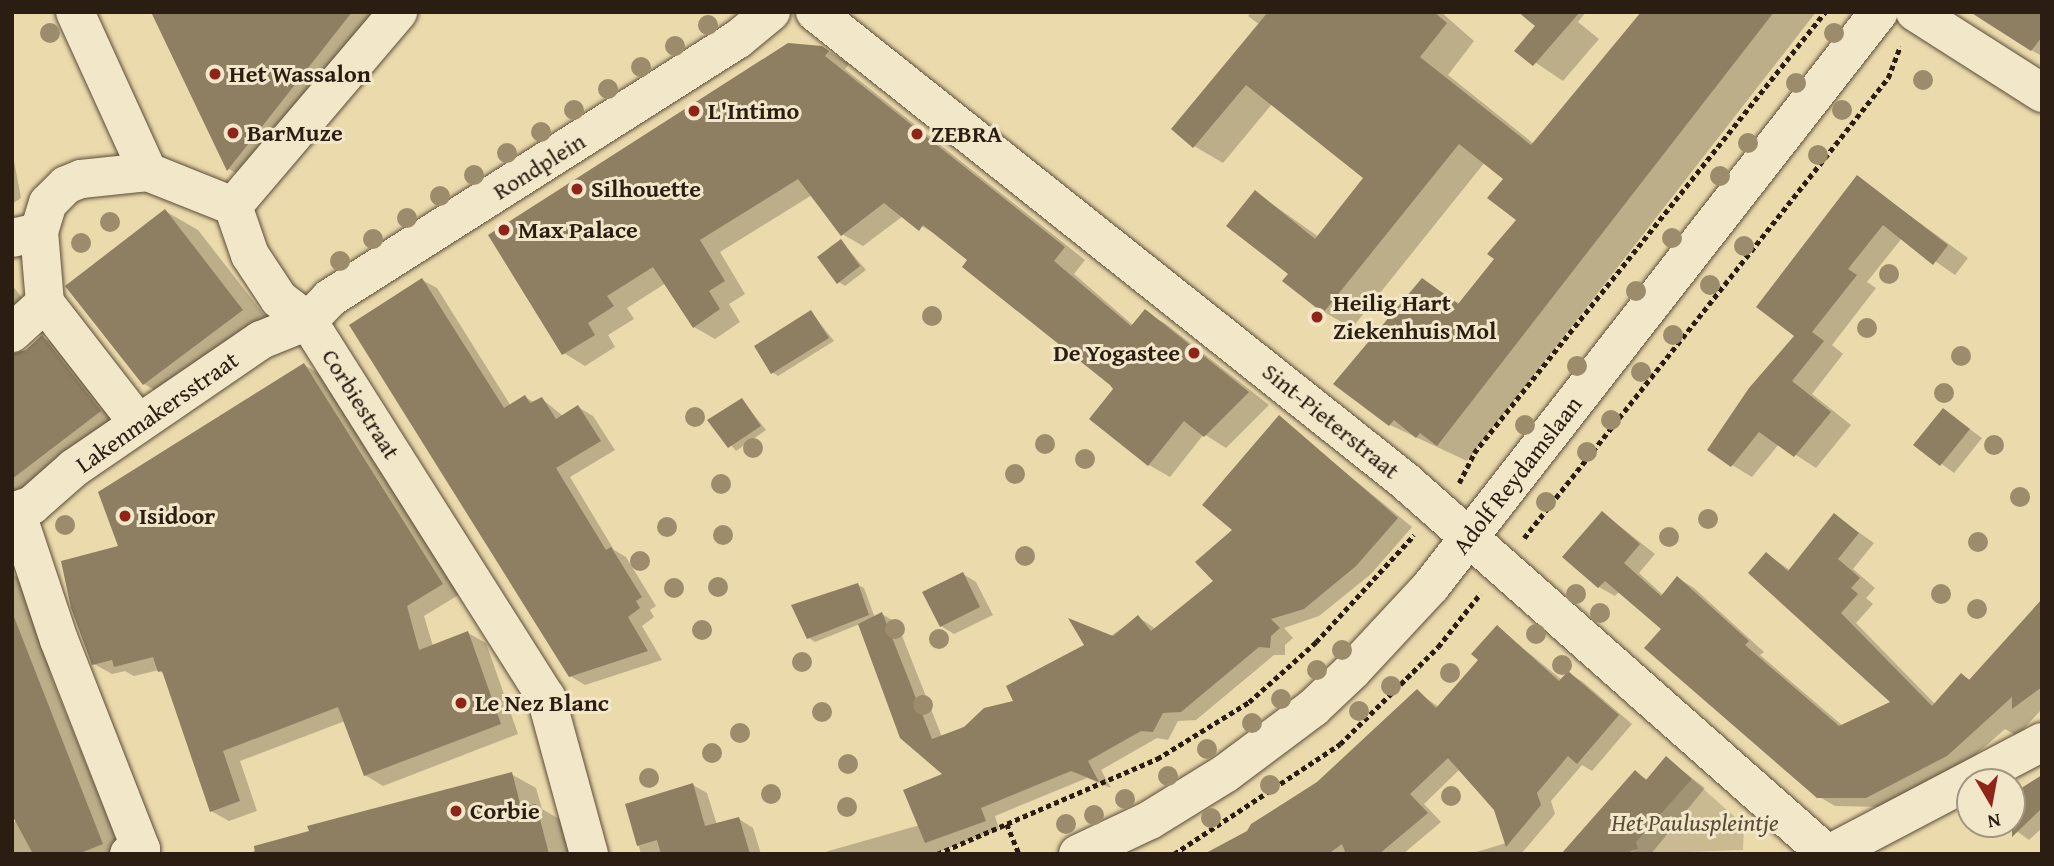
<!DOCTYPE html>
<style>
body{margin:0}
#map{position:relative;width:2054px;height:866px;overflow:hidden;background:#ebdaac;font-family:"Gentium Book Plus",serif}
div>[style]{position:absolute}
.green>*{inset:0;background:#caba92}
.shadow>*{inset:0;background:#0003}
.building>*{inset:0;background:#8f7f62}
.path>*{height:4.5px;margin-top:-2.25px;transform-origin:0;background:repeating-linear-gradient(90deg,#2b1d12 0 5px,transparent 0 8.5px)}
.roads{filter:drop-shadow(0 0 2px #5b4c38) drop-shadow(0 0 2px #5b4c38)}
.minor>*{height:38px;margin:-19px;padding:0 19px;transform-origin:19px;border-radius:19px;background:#f2e7c9}
.trees>*{width:20px;height:20px;margin:-10px;border-radius:50%;background:#9c8c6c}
.dots>*{width:19px;height:19px;translate:-50% -50%;box-sizing:border-box;border:4px solid #f2e7c9;border-radius:50%}
span{translate:-50% -50%;white-space:nowrap;text-align:center;line-height:1.15;-webkit-text-stroke:6px #f2e7c9;paint-order:stroke}
.poi-label{font-size:24px;color:#2b1d12;font-weight:700}
.left{translate:0 -50%;text-align:left}
.right{translate:-100% -50%;text-align:right}
.street-label{font-size:24px;color:#2b1d12}
.park-label{font-size:24px;color:#5b4c38;font-style:italic}
.frame{position:absolute;inset:0;border:14px solid #2b1d12;pointer-events:none}
.north{position:absolute;left:1956px;top:768px;width:70px;height:70px;box-sizing:border-box;background:#f2e7c9;border:2px solid #a29680;border-radius:50%;rotate:170deg;font-size:19px;font-weight:700;line-height:28px;text-align:center;color:#2b1d12}
.north::after{content:'';display:block;margin:auto;width:24px;height:32px;background:#8f2418;clip-path:polygon(50% 0,100% 100%,50% 72%,0 100%)}
</style>
<div id="map">
<div class="green">
<div style="clip-path:polygon(1692px 779px,1744px 825px,1743px 850px,1627px 854px,1638px 849px,1632px 829px,1658px 817px)"></div>
</div>
<div class="shadow">
<div style="clip-path:polygon(153px 12px,373px 12px,244px 178px,229px 169px)"></div>
<div style="clip-path:polygon(1251px 12px,1441px 12px,1474px 41px,1448px 75px,1534px 144px,1643px 12px,1816px 12px,1467px 461px,1390px 425px,1335px 384px,1422px 280px,1460px 304px,1497px 259px,1518px 219px,1505px 179px,1485px 162px,1352px 328px,1324px 312px,1285px 281px,1290px 274px,1255px 192px,1319px 237px,1366px 178px,1272px 104px,1223px 163px,1194px 146px,1260px 25px,1248px 16px)"></div>
<div style="clip-path:polygon(1521px 12px,1586px 12px,1578px 22px,1599px 39px,1563px 81px,1517px 50px,1537px 26px)"></div>
<div style="clip-path:polygon(2042px 12px,2042px 56px,2031px 50px)"></div>
<div style="clip-path:polygon(822px 47px,849px 64px,845px 69px,1085px 260px,1074px 274px,1134px 326px,1145px 312px,1166px 324px,1269px 405px,1226px 448px,1204px 434px,1170px 477px,1149px 465px,1116px 389px,943px 238px,903px 216px,863px 246px,842px 234px,812px 195px,720px 252px,745px 294px,729px 304px,740px 322px,715px 339px,694px 327px,666px 283px,627px 308px,634px 319px,608px 335px,615px 347px,585px 366px,564px 353px,490px 236px)"></div>
<div style="clip-path:polygon(12px 150px,21px 198px,12px 204px)"></div>
<div style="clip-path:polygon(1857px 177px,1968px 258px,1955px 275px,1902px 238px,1867px 282px,1876px 288px,1832px 345px,1843px 354px,1812px 394px,1851px 425px,1816px 468px,1779px 444px,1752px 477px,1732px 465px,1796px 336px)"></div>
<div style="clip-path:polygon(165px 211px,198px 230px,275px 329px,177px 403px,144px 384px)"></div>
<div style="clip-path:polygon(841px 241px,866px 270px,845px 286px,839px 282px)"></div>
<div style="clip-path:polygon(422px 280px,437px 288px,511px 406px,525px 397px,535px 403px,542px 399px,563px 416px,578px 407px,593px 416px,615px 450px,570px 477px,614px 550px,626px 557px,656px 606px,650px 610px,654px 617px,642px 626px,662px 660px,585px 685px,570px 676px)"></div>
<div style="clip-path:polygon(12px 285px,33px 312px,12px 338px)"></div>
<div style="clip-path:polygon(811px 312px,834px 341px,778px 376px,772px 372px)"></div>
<div style="clip-path:polygon(42px 337px,68px 352px,125px 426px,12px 500px,12px 355px,18px 356px)"></div>
<div style="clip-path:polygon(304px 365px,322px 375px,460px 594px,424px 616px,433px 646px,468px 633px,486px 643px,518px 734px,383px 786px,365px 775px,345px 721px,240px 761px,257px 811px,229px 821px,211px 811px,165px 675px,159px 670px,134px 676px,125px 671px,112px 674px,94px 664px,120px 547px)"></div>
<div style="clip-path:polygon(742px 400px,766px 430px,736px 451px,710px 420px)"></div>
<div style="clip-path:polygon(1943px 410px,1982px 438px,1954px 473px,1916px 445px)"></div>
<div style="clip-path:polygon(1279px 418px,1412px 527px,1371px 574px,1319px 616px,1284px 628px,1293px 638px,1285px 645px,1285px 655px,1274px 655px,1196px 720px,1178px 721px,1168px 740px,1157px 738px,1101px 770px,1111px 788px,1087px 778px,995px 816px,999px 829px,933px 854px,818px 854px,920px 825px,945px 774px,860px 624px,815px 642px,809px 638px,858px 585px,864px 588px,875px 618px,882px 614px,897px 623px,942px 737px,1015px 703px,1138px 617px,1156px 629px,1215px 581px)"></div>
<div style="clip-path:polygon(1603px 513px,1655px 554px,1639px 573px,1663px 595px,1678px 578px,1694px 588px,1764px 652px,1760px 655px,1843px 726px,1893px 703px,1767px 554px,1791px 571px,1834px 515px,1874px 543px,1853px 569px,1875px 588px,1866px 598px,1873px 604px,1856px 623px,1936px 705px,1962px 675px,1970px 680px,2042px 602px,2042px 709px,2017px 736px,2005px 729px,1964px 765px,1883px 807px,1835px 806px,1818px 796px,1663px 629px,1620px 591px,1615px 596px,1599px 587px)"></div>
<div style="clip-path:polygon(12px 574px,32px 586px,51px 676px,122px 854px,12px 854px,12px 823px,17px 820px,12px 811px)"></div>
<div style="clip-path:polygon(963px 574px,976px 582px,993px 615px,954px 634px,941px 626px)"></div>
<div style="clip-path:polygon(1497px 627px,1562px 680px,1568px 673px,1583px 682px,1632px 724px,1592px 771px,1582px 765px,1551px 801px,1555px 814px,1521px 854px,1470px 854px,1506px 843px,1496px 809px,1460px 769px,1424px 804px,1441px 822px,1403px 854px,1207px 854px,1249px 833px,1318px 783px,1417px 692px,1439px 707px,1480px 660px)"></div>
<div style="clip-path:polygon(1667px 759px,1705px 788px,1651px 854px,1563px 854px,1635px 772px,1648px 780px)"></div>
<div style="clip-path:polygon(511px 774px,536px 788px,542px 809px,561px 820px,570px 854px,245px 854px)"></div>
<div style="clip-path:polygon(2042px 779px,2042px 828px,2029px 840px,2007px 824px,2012px 824px,2012px 798px)"></div>
<div style="clip-path:polygon(693px 785px,707px 793px,717px 825px,739px 819px,753px 828px,761px 854px,641px 854px,628px 805px)"></div>
</div>
<div class="building">
<div style="clip-path:polygon(151px 12px,352px 12px,227px 171px)"></div>
<div style="clip-path:polygon(1268px 12px,1434px 12px,1447px 23px,1420px 57px,1531px 145px,1641px 12px,1774px 12px,1437px 446px,1420px 433px,1416px 438px,1394px 420px,1389px 426px,1333px 384px,1422px 278px,1458px 304px,1494px 259px,1487px 254px,1516px 220px,1487px 198px,1503px 179px,1459px 144px,1323px 313px,1282px 281px,1288px 274px,1226px 226px,1255px 190px,1315px 239px,1363px 178px,1246px 85px,1193px 148px,1171px 129px)"></div>
<div style="clip-path:polygon(1518px 12px,1580px 12px,1533px 66px,1514px 51px,1535px 26px)"></div>
<div style="clip-path:polygon(1970px 12px,2042px 12px,2042px 37px,2031px 51px)"></div>
<div style="clip-path:polygon(788px 43px,822px 46px,829px 51px,825px 56px,1065px 247px,1054px 261px,1131px 326px,1145px 309px,1249px 392px,1204px 437px,1184px 421px,1148px 466px,1089px 419px,1113px 389px,1110px 385px,962px 267px,967px 260px,923px 225px,919px 231px,884px 203px,841px 236px,798px 179px,700px 240px,725px 281px,709px 291px,720px 309px,693px 328px,653px 267px,607px 296px,614px 306px,588px 323px,595px 335px,562px 355px,488px 235px)"></div>
<div style="clip-path:polygon(1857px 175px,1948px 245px,1933px 265px,1883px 225px,1848px 269px,1857px 275px,1812px 332px,1824px 341px,1792px 381px,1831px 412px,1794px 457px,1759px 432px,1731px 467px,1707px 450px,1749px 388px,1794px 336px,1756px 307px)"></div>
<div style="clip-path:polygon(165px 209px,243px 310px,143px 385px,65px 286px)"></div>
<div style="clip-path:polygon(841px 239px,860px 266px,837px 284px,817px 257px)"></div>
<div style="clip-path:polygon(422px 278px,504px 408px,525px 395px,530px 403px,542px 397px,556px 419px,578px 405px,601px 441px,556px 468px,606px 550px,611px 547px,642px 597px,636px 601px,640px 608px,628px 617px,648px 651px,569px 677px,349px 325px)"></div>
<div style="clip-path:polygon(811px 310px,829px 338px,771px 374px,754px 346px)"></div>
<div style="clip-path:polygon(42px 335px,101px 411px,12px 479px,12px 354px,26px 350px)"></div>
<div style="clip-path:polygon(304px 363px,443px 584px,407px 606px,419px 650px,468px 631px,501px 724px,364px 776px,338px 707px,223px 751px,240px 801px,210px 812px,162px 671px,158px 672px,153px 657px,114px 667px,112px 660px,92px 665px,71px 608px,61px 561px,118px 546px,98px 492px)"></div>
<div style="clip-path:polygon(742px 398px,761px 426px,728px 448px,707px 420px)"></div>
<div style="clip-path:polygon(1943px 408px,1970px 429px,1940px 466px,1913px 445px)"></div>
<div style="clip-path:polygon(1279px 415px,1398px 518px,1356px 566px,1304px 609px,1271px 619px,1280px 628px,1271px 636px,1270px 648px,1259px 647px,1181px 712px,1163px 713px,1153px 732px,1141px 731px,1088px 761px,1099px 782px,1071px 771px,981px 808px,986px 821px,925px 843px,903px 790px,942px 774px,900px 738px,858px 624px,882px 612px,932px 739px,964px 727px,984px 708px,1013px 701px,1006px 686px,1084px 645px,1068px 618px,1113px 636px,1138px 615px,1151px 631px,1213px 581px,1195px 562px,1232px 530px,1202px 505px)"></div>
<div style="clip-path:polygon(1602px 511px,1640px 544px,1624px 563px,1661px 596px,1677px 576px,1749px 641px,1745px 645px,1839px 726px,1890px 702px,1748px 573px,1766px 552px,1788px 571px,1834px 513px,1859px 533px,1838px 559px,1860px 578px,1851px 588px,1858px 594px,1841px 613px,1932px 706px,1961px 673px,1969px 680px,2042px 599px,2042px 687px,2012px 709px,2012px 697px,1947px 756px,1866px 798px,1817px 798px,1644px 648px,1661px 629px,1605px 581px,1598px 588px,1562px 557px)"></div>
<div style="clip-path:polygon(963px 572px,980px 607px,940px 627px,922px 592px)"></div>
<div style="clip-path:polygon(858px 583px,869px 615px,807px 639px,791px 605px)"></div>
<div style="clip-path:polygon(14px 617px,103px 844px,78px 854px,33px 854px,12px 815px)"></div>
<div style="clip-path:polygon(1497px 625px,1559px 681px,1568px 671px,1619px 715px,1577px 764px,1568px 756px,1537px 793px,1541px 805px,1506px 847px,1494px 810px,1448px 758px,1410px 794px,1428px 813px,1379px 854px,1346px 854px,1342px 844px,1328px 854px,1204px 854px,1247px 831px,1251px 824px,1317px 782px,1417px 689px,1436px 708px,1478px 660px,1471px 654px)"></div>
<div style="clip-path:polygon(1666px 756px,1692px 779px,1636px 842px,1638px 849px,1623px 854px,1561px 854px,1635px 770px,1646px 780px)"></div>
<div style="clip-path:polygon(512px 772px,521px 807px,536px 804px,549px 854px,255px 854px,254px 846px,309px 831px,307px 826px)"></div>
<div style="clip-path:polygon(2042px 775px,2042px 808px,2012px 837px,2012px 794px)"></div>
<div style="clip-path:polygon(693px 783px,705px 826px,739px 817px,750px 854px,661px 854px,657px 840px,637px 846px,625px 804px)"></div>
</div>
<div class="path">
<div style="left:1459px;top:483px;width:34px;rotate:-63deg"></div>
<div style="left:1474px;top:453px;width:564px;rotate:-51.48deg"></div>
<div style="left:1524px;top:538px;width:587px;rotate:-51.65deg"></div>
<div style="left:1888px;top:78px;width:34px;rotate:-69deg"></div>
<div style="left:1007px;top:824px;width:32px;rotate:68deg"></div>
<div style="left:937px;top:854px;width:240px;rotate:-23.4deg"></div>
<div style="left:1157px;top:759px;width:108px;rotate:-31.8deg"></div>
<div style="left:1249px;top:702px;width:90px;rotate:-41.8deg"></div>
<div style="left:1316px;top:642px;width:145px;rotate:-47.5deg"></div>
<div style="left:1174px;top:854px;width:199px;rotate:-33.5deg"></div>
<div style="left:1340px;top:744px;width:138px;rotate:-44.7deg"></div>
<div style="left:1438px;top:647px;width:68px;rotate:-51.6deg"></div>
</div>
<div class="roads">
<div class="minor">
<div style="left:75px;top:12px;width:176px;rotate:65.5deg"></div>
<div style="left:148px;top:172px;width:92px;rotate:21.8deg"></div>
<div style="left:233px;top:206px;width:52px;rotate:70.9deg"></div>
<div style="left:250px;top:255px;width:53px;rotate:56.6deg"></div>
<div style="left:279px;top:299px;width:36px;rotate:37deg"></div>
<div style="left:308px;top:321px;width:445px;rotate:57.7deg"></div>
<div style="left:546px;top:697px;width:163px;rotate:74.7deg"></div>
<div style="left:815px;top:12px;width:752px;rotate:38.47deg"></div>
<div style="left:1404px;top:480px;width:565px;rotate:41.48deg"></div>
<div style="left:1915px;top:12px;width:151px;rotate:32.5deg"></div>
<div style="left:233px;top:206px;width:255px;rotate:-49.6deg"></div>
<div style="left:12px;top:238px;width:28px;rotate:-13deg"></div>
<div style="left:39px;top:232px;width:30px;rotate:-73deg"></div>
<div style="left:48px;top:203px;width:25px;rotate:-45deg"></div>
<div style="left:66px;top:185px;width:16px;rotate:-22deg"></div>
<div style="left:81px;top:179px;width:67px;rotate:-6deg"></div>
<div style="left:45px;top:303px;width:152px;rotate:52.2deg"></div>
<div style="left:12px;top:333px;width:45px;rotate:-42.3deg"></div>
<div style="left:45px;top:303px;width:71px;rotate:-94.8deg"></div>
<div style="left:16px;top:511px;width:136px;rotate:71.6deg"></div>
<div style="left:59px;top:640px;width:225px;rotate:68.6deg"></div>
<div style="left:141px;top:849px;width:13px;rotate:157deg"></div>
<div style="left:12px;top:512px;width:21px;rotate:-19deg"></div>
<div style="left:32px;top:505px;width:56px;rotate:-41.4deg"></div>
<div style="left:74px;top:468px;width:227px;rotate:-34.4deg"></div>
<div style="left:261px;top:340px;width:51px;rotate:-22deg"></div>
<div style="left:308px;top:321px;width:32px;rotate:-46deg"></div>
<div style="left:330px;top:298px;width:482px;rotate:-32.4deg"></div>
<div style="left:737px;top:40px;width:44px;rotate:-39.5deg"></div>
<div style="left:1078px;top:854px;width:80px;rotate:-25.3deg"></div>
<div style="left:1150px;top:820px;width:89px;rotate:-31.7deg"></div>
<div style="left:1226px;top:773px;width:109px;rotate:-36.8deg"></div>
<div style="left:1313px;top:708px;width:55px;rotate:-43.5deg"></div>
<div style="left:1353px;top:670px;width:115px;rotate:-47.1deg"></div>
<div style="left:1431px;top:586px;width:728px;rotate:-52.03deg"></div>
<div style="left:1829px;top:854px;width:241px;rotate:-27.7deg"></div>
</div>
</div>
<div class="trees">
<div style="left:708px;top:25px"></div>
<div style="left:50px;top:33px"></div>
<div style="left:1834px;top:33px"></div>
<div style="left:675px;top:46px"></div>
<div style="left:641px;top:67px"></div>
<div style="left:1923px;top:80px"></div>
<div style="left:1796px;top:83px"></div>
<div style="left:608px;top:89px"></div>
<div style="left:574px;top:110px"></div>
<div style="left:1842px;top:110px"></div>
<div style="left:541px;top:132px"></div>
<div style="left:1748px;top:143px"></div>
<div style="left:507px;top:153px"></div>
<div style="left:1818px;top:155px"></div>
<div style="left:474px;top:175px"></div>
<div style="left:1720px;top:176px"></div>
<div style="left:440px;top:196px"></div>
<div style="left:407px;top:218px"></div>
<div style="left:110px;top:222px"></div>
<div style="left:1672px;top:238px"></div>
<div style="left:373px;top:239px"></div>
<div style="left:81px;top:243px"></div>
<div style="left:1744px;top:246px"></div>
<div style="left:340px;top:261px"></div>
<div style="left:1889px;top:274px"></div>
<div style="left:1710px;top:285px"></div>
<div style="left:1636px;top:291px"></div>
<div style="left:932px;top:316px"></div>
<div style="left:1867px;top:328px"></div>
<div style="left:1673px;top:335px"></div>
<div style="left:1961px;top:356px"></div>
<div style="left:1577px;top:366px"></div>
<div style="left:1641px;top:372px"></div>
<div style="left:1944px;top:393px"></div>
<div style="left:695px;top:417px"></div>
<div style="left:1611px;top:420px"></div>
<div style="left:1525px;top:425px"></div>
<div style="left:1045px;top:444px"></div>
<div style="left:1994px;top:445px"></div>
<div style="left:753px;top:448px"></div>
<div style="left:1587px;top:452px"></div>
<div style="left:1085px;top:459px"></div>
<div style="left:1015px;top:474px"></div>
<div style="left:721px;top:484px"></div>
<div style="left:2020px;top:497px"></div>
<div style="left:1546px;top:502px"></div>
<div style="left:1708px;top:519px"></div>
<div style="left:65px;top:525px"></div>
<div style="left:667px;top:527px"></div>
<div style="left:723px;top:535px"></div>
<div style="left:1669px;top:537px"></div>
<div style="left:1978px;top:542px"></div>
<div style="left:1025px;top:556px"></div>
<div style="left:640px;top:561px"></div>
<div style="left:718px;top:587px"></div>
<div style="left:674px;top:588px"></div>
<div style="left:1576px;top:594px"></div>
<div style="left:1941px;top:594px"></div>
<div style="left:1977px;top:609px"></div>
<div style="left:1600px;top:613px"></div>
<div style="left:895px;top:629px"></div>
<div style="left:702px;top:630px"></div>
<div style="left:1536px;top:634px"></div>
<div style="left:939px;top:639px"></div>
<div style="left:1342px;top:650px"></div>
<div style="left:802px;top:662px"></div>
<div style="left:1562px;top:665px"></div>
<div style="left:1317px;top:670px"></div>
<div style="left:1450px;top:673px"></div>
<div style="left:1391px;top:686px"></div>
<div style="left:1281px;top:699px"></div>
<div style="left:923px;top:705px"></div>
<div style="left:1359px;top:711px"></div>
<div style="left:822px;top:712px"></div>
<div style="left:1252px;top:723px"></div>
<div style="left:740px;top:733px"></div>
<div style="left:1207px;top:749px"></div>
<div style="left:712px;top:753px"></div>
<div style="left:848px;top:764px"></div>
<div style="left:1168px;top:776px"></div>
<div style="left:649px;top:778px"></div>
<div style="left:1270px;top:785px"></div>
<div style="left:771px;top:794px"></div>
<div style="left:1451px;top:796px"></div>
<div style="left:1125px;top:799px"></div>
<div style="left:847px;top:807px"></div>
<div style="left:1094px;top:815px"></div>
<div style="left:1211px;top:818px"></div>
<div style="left:1066px;top:824px"></div>
</div>
<div class="dots">
<div style="left:215px;top:74px;background:#8f2418"></div>
<div style="left:694px;top:111px;background:#8f2418"></div>
<div style="left:233px;top:133px;background:#8f2418"></div>
<div style="left:917px;top:134px;background:#8f2418"></div>
<div style="left:577px;top:189px;background:#8f2418"></div>
<div style="left:504px;top:230px;background:#8f2418"></div>
<div style="left:1317px;top:317px;background:#8f2418"></div>
<div style="left:1194px;top:353px;background:#8f2418"></div>
<div style="left:125px;top:516px;background:#8f2418"></div>
<div style="left:461px;top:703px;background:#8f2418"></div>
<div style="left:456px;top:811px;background:#8f2418"></div>
</div>
<div class="poi-label">
<span class="left" style="left:229px;top:74px">Het Wassalon</span>
<span class="left" style="left:708px;top:111px">L'Intimo</span>
<span class="left" style="left:247px;top:133px">BarMuze</span>
<span class="left" style="left:931px;top:134px">ZEBRA</span>
<span class="left" style="left:591px;top:189px">Silhouette</span>
<span class="left" style="left:518px;top:230px">Max Palace</span>
<span class="left" style="left:1333px;top:317px">Heilig Hart<br>Ziekenhuis Mol</span>
<span class="right" style="left:1180px;top:353px">De Yogastee</span>
<span class="left" style="left:139px;top:516px">Isidoor</span>
<span class="left" style="left:475px;top:703px">Le Nez Blanc</span>
<span class="left" style="left:470px;top:811px">Corbie</span>
</div>
<div class="street-label">
<span style="left:539px;top:166px;rotate:-32deg">Rondplein</span>
<span style="left:361px;top:404px;rotate:58deg">Corbiestraat</span>
<span style="left:157px;top:412px;rotate:-35deg">Lakenmakersstraat</span>
<span style="left:1331px;top:421px;rotate:39deg">Sint-Pieterstraat</span>
<span style="left:1517px;top:475px;rotate:-52deg">Adolf Reydamslaan</span>
</div>
<div class="park-label">
<span style="left:1695px;top:823px">Het Pauluspleintje</span>
</div>
<div class="frame"></div>
<div class="north">N</div>
</div>
